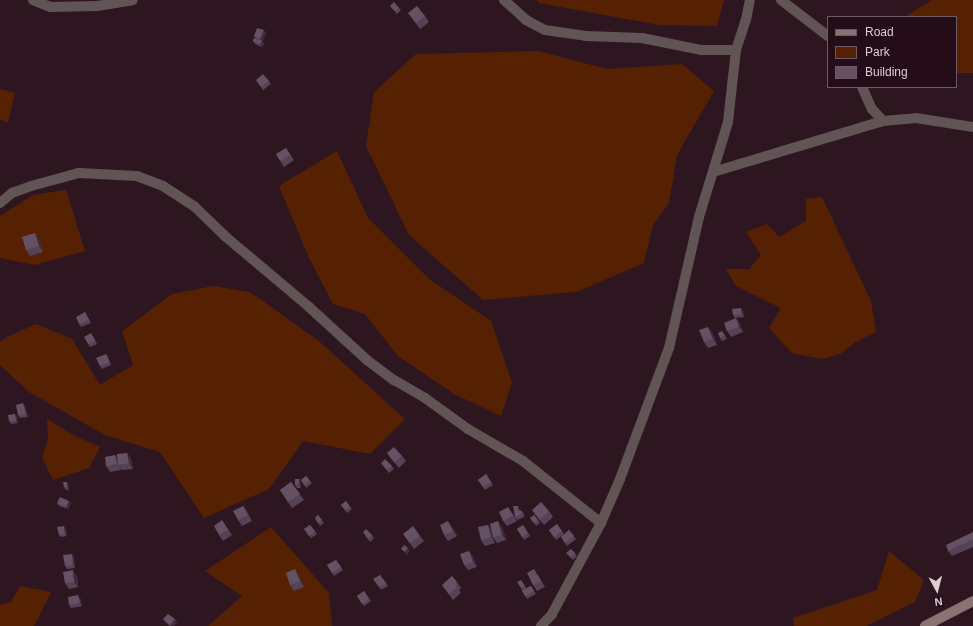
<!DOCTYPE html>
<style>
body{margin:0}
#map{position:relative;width:973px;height:626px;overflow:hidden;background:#2e1621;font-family:Arial,sans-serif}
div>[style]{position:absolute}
.green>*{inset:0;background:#562003}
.street>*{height:10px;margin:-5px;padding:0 5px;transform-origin:5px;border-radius:5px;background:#625454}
.secondary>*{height:10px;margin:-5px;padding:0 5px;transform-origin:5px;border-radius:5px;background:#897272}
.wall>*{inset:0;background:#564256}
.shaded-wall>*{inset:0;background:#402a3b}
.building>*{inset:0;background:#655164}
span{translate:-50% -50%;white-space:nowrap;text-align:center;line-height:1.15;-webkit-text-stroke:3px #240d18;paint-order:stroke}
.legend{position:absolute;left:827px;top:16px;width:130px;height:72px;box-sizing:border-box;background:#240d18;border:1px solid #6e5a63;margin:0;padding:5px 7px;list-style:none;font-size:12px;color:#decdd4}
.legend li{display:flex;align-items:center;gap:8px;height:20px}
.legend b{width:20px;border:1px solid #6e5a63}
.north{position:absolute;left:917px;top:570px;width:40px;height:40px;-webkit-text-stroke:3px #240d18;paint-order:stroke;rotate:173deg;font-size:11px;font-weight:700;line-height:16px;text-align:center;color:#decdd4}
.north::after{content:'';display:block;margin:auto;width:14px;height:18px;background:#decdd4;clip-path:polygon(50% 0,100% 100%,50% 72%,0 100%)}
</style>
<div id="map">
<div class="green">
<div style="clip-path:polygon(537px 0,724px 0,717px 26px,659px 25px,539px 3px)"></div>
<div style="clip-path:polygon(932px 0,973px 0,973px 73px,956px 73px,956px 17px,904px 17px)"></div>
<div style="clip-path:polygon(538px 51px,607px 69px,682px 64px,714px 91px,677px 155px,669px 203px,653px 225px,644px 263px,576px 292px,483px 300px,409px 235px,366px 146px,374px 92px,416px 54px)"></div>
<div style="clip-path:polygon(0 89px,15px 93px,8px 123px,0 119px)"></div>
<div style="clip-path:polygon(337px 151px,368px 218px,429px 279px,491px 321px,512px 382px,501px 416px,454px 394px,398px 356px,365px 314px,333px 304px,309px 258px,279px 186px)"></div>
<div style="clip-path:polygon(66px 190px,85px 251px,35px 265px,0 258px,0 216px,33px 195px)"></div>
<div style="clip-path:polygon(822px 197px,871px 301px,876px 332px,854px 343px,840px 354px,822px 359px,792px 353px,769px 328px,781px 308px,736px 286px,726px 269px,749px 269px,761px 255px,746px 232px,767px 224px,779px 237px,806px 221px,806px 199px)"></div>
<div style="clip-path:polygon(213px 286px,250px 292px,320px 342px,405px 419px,370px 454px,303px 441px,269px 489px,204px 518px,160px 452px,105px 435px,29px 392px,0 365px,0 342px,7px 337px,36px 324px,72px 339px,100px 385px,133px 365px,122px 331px,172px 294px)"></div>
<div style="clip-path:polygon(47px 419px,71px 434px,100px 447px,89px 468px,53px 480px,42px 457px,48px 439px)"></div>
<div style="clip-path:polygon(271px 527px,329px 593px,332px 626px,208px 626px,242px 596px,205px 571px)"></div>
<div style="clip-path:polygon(889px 551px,924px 580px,915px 602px,867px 626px,794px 626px,793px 618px,877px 590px)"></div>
<div style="clip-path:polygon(20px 586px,51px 592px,34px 626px,0 626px,0 605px,11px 602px)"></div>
</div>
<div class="street">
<div style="left:33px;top:0;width:18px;rotate:22deg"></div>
<div style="left:50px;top:7px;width:47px;rotate:-1.2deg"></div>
<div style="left:97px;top:6px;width:36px;rotate:-9deg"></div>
<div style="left:504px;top:0;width:30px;rotate:42deg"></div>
<div style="left:526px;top:20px;width:21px;rotate:28deg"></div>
<div style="left:545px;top:30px;width:41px;rotate:8.3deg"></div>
<div style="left:586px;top:36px;width:56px;rotate:2deg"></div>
<div style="left:642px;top:38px;width:60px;rotate:11.5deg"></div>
<div style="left:701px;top:50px;width:35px"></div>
<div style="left:781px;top:0;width:59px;rotate:37.5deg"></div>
<div style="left:862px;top:87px;width:24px;rotate:66deg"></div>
<div style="left:872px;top:109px;width:16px;rotate:47deg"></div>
<div style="left:713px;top:172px;width:177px;rotate:-16.7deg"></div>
<div style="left:883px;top:121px;width:33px;rotate:-5deg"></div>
<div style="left:916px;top:118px;width:58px;rotate:9deg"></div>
<div style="left:0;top:203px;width:16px;rotate:-40deg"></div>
<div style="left:12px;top:193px;width:20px;rotate:-20deg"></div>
<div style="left:31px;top:186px;width:50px;rotate:-15.2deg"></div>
<div style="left:79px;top:173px;width:58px;rotate:3deg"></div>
<div style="left:137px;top:176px;width:28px;rotate:21deg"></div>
<div style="left:163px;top:186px;width:38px;rotate:33deg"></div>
<div style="left:195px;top:207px;width:43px;rotate:44.1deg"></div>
<div style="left:226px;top:237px;width:109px;rotate:40.1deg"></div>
<div style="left:309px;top:307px;width:79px;rotate:42.4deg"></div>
<div style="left:367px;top:360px;width:34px;rotate:37deg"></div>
<div style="left:394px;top:380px;width:36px;rotate:30deg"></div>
<div style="left:425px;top:398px;width:53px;rotate:35.8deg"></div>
<div style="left:468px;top:429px;width:64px;rotate:30.2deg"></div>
<div style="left:523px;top:461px;width:100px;rotate:38.5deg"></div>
<div style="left:541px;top:626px;width:16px;rotate:-47deg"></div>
<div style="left:552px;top:614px;width:103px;rotate:-61.7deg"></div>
<div style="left:601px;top:523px;width:48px;rotate:-66.6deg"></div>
<div style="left:620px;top:479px;width:140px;rotate:-69.5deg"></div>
<div style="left:669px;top:348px;width:134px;rotate:-77.1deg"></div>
<div style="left:699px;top:217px;width:99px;rotate:-73deg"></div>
<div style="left:728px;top:122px;width:72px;rotate:-83.7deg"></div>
<div style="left:736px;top:50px;width:32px;rotate:-72deg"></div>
<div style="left:746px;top:20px;width:20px;rotate:-79deg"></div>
</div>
<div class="secondary">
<div style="left:925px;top:626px;width:54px;rotate:-27.5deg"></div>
</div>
<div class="wall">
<div style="clip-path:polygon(390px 6px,399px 8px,401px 10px,397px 14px)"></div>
<div style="clip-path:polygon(408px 13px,425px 16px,429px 22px,420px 29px)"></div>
<div style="clip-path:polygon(266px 33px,262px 42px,264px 44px,262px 47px,255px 44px,253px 41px,255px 38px,254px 36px)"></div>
<div style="clip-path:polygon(256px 80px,269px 81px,271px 84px,263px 90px)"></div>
<div style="clip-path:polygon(286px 148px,294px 160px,284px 167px,276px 154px)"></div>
<div style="clip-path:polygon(35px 233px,39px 239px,43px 252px,30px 256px,26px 250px)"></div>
<div style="clip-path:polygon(743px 311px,744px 317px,735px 318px,733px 315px)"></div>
<div style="clip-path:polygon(85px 312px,91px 323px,81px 327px,79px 324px)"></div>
<div style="clip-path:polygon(736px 318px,740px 324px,743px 332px,731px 337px,727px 331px)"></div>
<div style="clip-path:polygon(712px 332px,717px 345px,708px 348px,704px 342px)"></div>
<div style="clip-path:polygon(724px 334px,727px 339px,722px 341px,720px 338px)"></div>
<div style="clip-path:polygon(93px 336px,97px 344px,90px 347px,88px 344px)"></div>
<div style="clip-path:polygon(106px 354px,108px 357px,111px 365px,102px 369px,100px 366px)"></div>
<div style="clip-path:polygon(25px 406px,28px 417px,20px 418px,18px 415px)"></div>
<div style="clip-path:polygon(17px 416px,18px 423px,11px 424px,9px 421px)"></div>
<div style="clip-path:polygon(127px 453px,131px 459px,133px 469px,122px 470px,120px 468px,121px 470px,110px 472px,106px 466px,115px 455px,117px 458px)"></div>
<div style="clip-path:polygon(387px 453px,402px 456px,406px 461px,399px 468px,391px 459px)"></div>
<div style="clip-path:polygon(381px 463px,392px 466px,394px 469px,389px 473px)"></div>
<div style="clip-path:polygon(486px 474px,493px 485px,485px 490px,478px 480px)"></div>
<div style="clip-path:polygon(306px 476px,312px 483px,306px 488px,301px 480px)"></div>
<div style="clip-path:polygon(299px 479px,301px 482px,301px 488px,297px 488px,295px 485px)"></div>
<div style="clip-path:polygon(291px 482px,304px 500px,292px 508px,280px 490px)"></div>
<div style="clip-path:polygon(69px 485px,69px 490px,66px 490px,64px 487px)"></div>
<div style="clip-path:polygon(346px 501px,352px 509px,347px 513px,341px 505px)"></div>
<div style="clip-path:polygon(57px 503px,71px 503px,68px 509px,59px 506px)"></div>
<div style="clip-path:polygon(243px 506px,247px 511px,252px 521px,242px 526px,238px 520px)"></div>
<div style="clip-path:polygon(520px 509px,521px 511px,522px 511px,524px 514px,524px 517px,517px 520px,515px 517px)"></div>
<div style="clip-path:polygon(532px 510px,549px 511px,553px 517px,544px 525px,536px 516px)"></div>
<div style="clip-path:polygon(512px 513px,517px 521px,507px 526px,503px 521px)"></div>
<div style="clip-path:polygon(318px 515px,324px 523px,320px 526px,315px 518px)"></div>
<div style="clip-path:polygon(530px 518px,538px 520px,540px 523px,536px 526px)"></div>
<div style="clip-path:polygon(222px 520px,232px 535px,223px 541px,219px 535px)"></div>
<div style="clip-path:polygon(557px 524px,564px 534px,556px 540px,549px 530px)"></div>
<div style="clip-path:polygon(310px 525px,317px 534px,311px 538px,304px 529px)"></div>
<div style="clip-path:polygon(488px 525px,491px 529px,502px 527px,506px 540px,497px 543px,494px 538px,495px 543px,485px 546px,481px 540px)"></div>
<div style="clip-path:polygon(523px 525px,530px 536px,524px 540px,517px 529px)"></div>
<div style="clip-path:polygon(452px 527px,457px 536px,448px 541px,444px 535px)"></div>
<div style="clip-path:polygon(66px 529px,67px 536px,61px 537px,59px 535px)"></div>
<div style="clip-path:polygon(569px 530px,576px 539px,567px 546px,561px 537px)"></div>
<div style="clip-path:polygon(363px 532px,372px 535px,374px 538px,370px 542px)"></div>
<div style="clip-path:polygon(973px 532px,973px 547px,952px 556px,948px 551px)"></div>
<div style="clip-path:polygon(403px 534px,420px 536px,424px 541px,414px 549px)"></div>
<div style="clip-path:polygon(469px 551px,473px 557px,477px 567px,468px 570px,464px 565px)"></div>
<div style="clip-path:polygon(566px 553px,575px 553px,577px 556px,573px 560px)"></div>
<div style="clip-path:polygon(72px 554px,74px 557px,75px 568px,67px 569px,65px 566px)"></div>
<div style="clip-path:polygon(336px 560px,343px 570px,334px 576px,327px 565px)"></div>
<div style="clip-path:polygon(299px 575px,304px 587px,294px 591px,290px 585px)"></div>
<div style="clip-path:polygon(380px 575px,388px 586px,381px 590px,374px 579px)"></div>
<div style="clip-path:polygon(538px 575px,545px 587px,537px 591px,533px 585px)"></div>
<div style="clip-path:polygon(77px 576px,78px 587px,69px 589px,65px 583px)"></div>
<div style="clip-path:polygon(521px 580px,526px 588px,531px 586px,536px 594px,527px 599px,522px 591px,521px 588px)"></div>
<div style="clip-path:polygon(457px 582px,461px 588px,459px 590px,461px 593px,453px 600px,442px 585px)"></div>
<div style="clip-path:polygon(364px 591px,371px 601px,364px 606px,357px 596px)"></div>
<div style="clip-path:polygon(80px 598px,82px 606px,71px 608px,69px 605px)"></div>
<div style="clip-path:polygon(163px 619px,175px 619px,177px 622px,174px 626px,170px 626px,165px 622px)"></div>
</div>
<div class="shaded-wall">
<div style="clip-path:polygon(264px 30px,266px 33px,262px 42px,260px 39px)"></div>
<div style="clip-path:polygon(262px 41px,264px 44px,262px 47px,260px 44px)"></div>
<div style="clip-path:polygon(35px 233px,39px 239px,43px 252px,39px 246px)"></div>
<div style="clip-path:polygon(741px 308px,743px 311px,744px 317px,742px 314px)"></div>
<div style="clip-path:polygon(736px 318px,740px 324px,743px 332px,739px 327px)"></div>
<div style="clip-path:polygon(708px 327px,712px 332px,717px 345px,713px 339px)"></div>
<div style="clip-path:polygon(23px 403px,25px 406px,28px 417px,26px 414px)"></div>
<div style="clip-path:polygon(15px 414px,17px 416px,18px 423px,16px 421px)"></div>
<div style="clip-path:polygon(127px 453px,131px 459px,133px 469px,129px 463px)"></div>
<div style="clip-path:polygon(115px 455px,119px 461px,118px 465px,120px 468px,121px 470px,117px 464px)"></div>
<div style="clip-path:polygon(299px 479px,301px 482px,301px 488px,299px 485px)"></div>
<div style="clip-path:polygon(67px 482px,69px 485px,69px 490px,67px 487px)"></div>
<div style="clip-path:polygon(69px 501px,71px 503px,68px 509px,66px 507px)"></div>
<div style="clip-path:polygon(243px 506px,247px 511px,252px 521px,248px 515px)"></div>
<div style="clip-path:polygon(448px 521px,452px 527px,457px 536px,453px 531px)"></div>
<div style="clip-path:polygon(498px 521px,502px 527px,506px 540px,502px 535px)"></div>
<div style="clip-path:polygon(488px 525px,492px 530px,495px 543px,491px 537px)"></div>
<div style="clip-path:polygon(64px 526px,66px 529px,67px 536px,65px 534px)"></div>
<div style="clip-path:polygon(408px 548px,410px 551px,407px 555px,405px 552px)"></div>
<div style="clip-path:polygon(469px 551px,473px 557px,477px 567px,473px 562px)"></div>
<div style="clip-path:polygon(72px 554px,74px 557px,75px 568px,73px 565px)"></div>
<div style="clip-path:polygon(295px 569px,299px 575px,304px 587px,300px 581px)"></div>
<div style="clip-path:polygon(73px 570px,77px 576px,78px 587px,74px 582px)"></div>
<div style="clip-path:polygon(78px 595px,80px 598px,82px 606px,80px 603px)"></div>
<div style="clip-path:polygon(175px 619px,177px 622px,174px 626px,171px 626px,170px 625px)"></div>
</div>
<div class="building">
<div style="clip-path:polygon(394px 2px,399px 8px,395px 11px,390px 6px)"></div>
<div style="clip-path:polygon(417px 6px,425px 16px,416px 23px,408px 13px)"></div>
<div style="clip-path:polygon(257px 28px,264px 30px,260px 39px,254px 36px)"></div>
<div style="clip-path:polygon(254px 38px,262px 41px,260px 44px,253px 41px)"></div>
<div style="clip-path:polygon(263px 74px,269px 81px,261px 87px,256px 80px)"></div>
<div style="clip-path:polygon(286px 148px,290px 155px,280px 161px,276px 154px)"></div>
<div style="clip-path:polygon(35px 233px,39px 246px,26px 250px,22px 237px)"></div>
<div style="clip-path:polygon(741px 308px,742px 314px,733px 315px,732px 309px)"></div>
<div style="clip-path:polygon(85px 312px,89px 320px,79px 324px,76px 317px)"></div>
<div style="clip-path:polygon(736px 318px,739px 327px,727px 331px,724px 323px)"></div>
<div style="clip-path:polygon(708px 327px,713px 339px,704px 342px,699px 330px)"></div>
<div style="clip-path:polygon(722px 331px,725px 336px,720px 338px,718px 333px)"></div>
<div style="clip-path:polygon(91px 333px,95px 341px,88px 344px,84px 337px)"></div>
<div style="clip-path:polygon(106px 354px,109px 362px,100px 366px,96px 358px)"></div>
<div style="clip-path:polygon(23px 403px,26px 414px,18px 415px,16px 405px)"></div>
<div style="clip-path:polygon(15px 414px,16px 421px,9px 421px,8px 415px)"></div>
<div style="clip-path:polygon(394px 447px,402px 456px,395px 462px,387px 453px)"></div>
<div style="clip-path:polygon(127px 453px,129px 463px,118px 465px,117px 454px)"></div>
<div style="clip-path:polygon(115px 455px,117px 464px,106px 466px,105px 457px)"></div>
<div style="clip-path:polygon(385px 459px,392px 466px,387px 470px,381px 463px)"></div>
<div style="clip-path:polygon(486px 474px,491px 482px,483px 487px,478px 480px)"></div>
<div style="clip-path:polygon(306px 476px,310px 481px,304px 485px,301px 480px)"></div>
<div style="clip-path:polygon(295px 479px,299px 479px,299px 485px,295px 485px)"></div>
<div style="clip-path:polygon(63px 482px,67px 482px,67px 487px,64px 487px)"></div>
<div style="clip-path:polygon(291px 482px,300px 494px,288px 502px,280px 490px)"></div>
<div style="clip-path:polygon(60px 497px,69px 501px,66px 507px,57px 503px)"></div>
<div style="clip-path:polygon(346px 501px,350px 507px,345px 510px,341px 505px)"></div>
<div style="clip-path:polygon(541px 502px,549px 511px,540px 519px,532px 510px)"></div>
<div style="clip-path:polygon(243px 506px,248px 515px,238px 520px,233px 511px)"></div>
<div style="clip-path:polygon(513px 506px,518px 506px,519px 511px,522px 511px,522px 514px,515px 517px)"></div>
<div style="clip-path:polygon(508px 507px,513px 515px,503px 521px,499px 512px)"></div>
<div style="clip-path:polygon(318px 515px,322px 520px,318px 523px,315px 518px)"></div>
<div style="clip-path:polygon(534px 515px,538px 520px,534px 523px,530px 518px)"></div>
<div style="clip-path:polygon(222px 520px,228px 530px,219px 535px,214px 526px)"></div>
<div style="clip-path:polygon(448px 521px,453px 531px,444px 535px,440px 525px)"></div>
<div style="clip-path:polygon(498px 521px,502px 535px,493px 537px,490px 524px)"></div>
<div style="clip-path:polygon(557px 524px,562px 531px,554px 537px,549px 530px)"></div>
<div style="clip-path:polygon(310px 525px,315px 531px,309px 536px,304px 529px)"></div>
<div style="clip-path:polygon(488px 525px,491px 537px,481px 540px,478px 527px)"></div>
<div style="clip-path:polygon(523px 525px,528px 533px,522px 537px,517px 529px)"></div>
<div style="clip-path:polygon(64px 526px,65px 534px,59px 535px,57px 527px)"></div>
<div style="clip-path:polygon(413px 526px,420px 536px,410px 543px,403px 534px)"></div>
<div style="clip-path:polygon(366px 529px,372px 535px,368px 539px,363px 532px)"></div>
<div style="clip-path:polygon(569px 530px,574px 536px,565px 543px,561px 537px)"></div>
<div style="clip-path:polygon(973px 532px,973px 539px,948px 551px,946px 545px)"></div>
<div style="clip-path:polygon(404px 545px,408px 548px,405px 552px,401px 549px)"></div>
<div style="clip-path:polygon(571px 549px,575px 553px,571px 557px,566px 553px)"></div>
<div style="clip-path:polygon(469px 551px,473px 562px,464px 565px,460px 554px)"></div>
<div style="clip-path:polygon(72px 554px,73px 565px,65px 566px,63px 555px)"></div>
<div style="clip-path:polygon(336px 560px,341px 567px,332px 573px,327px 565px)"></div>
<div style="clip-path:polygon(295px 569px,300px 581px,290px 585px,286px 573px)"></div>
<div style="clip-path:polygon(534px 569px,541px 581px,533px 585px,527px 573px)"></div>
<div style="clip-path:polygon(73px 570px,74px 582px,65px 583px,63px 572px)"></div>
<div style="clip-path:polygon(380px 575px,386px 583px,379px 587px,373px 579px)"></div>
<div style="clip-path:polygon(452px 576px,457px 582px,455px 584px,457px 587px,449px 594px,442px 585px)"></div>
<div style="clip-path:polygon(521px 580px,525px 586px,521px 588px,517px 582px)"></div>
<div style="clip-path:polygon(531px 586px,534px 591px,525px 596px,522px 591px)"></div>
<div style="clip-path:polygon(364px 591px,369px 599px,362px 604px,357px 596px)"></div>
<div style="clip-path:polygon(78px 595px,80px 603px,69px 605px,68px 597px)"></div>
<div style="clip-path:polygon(168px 614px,175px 619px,170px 625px,163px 619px)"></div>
</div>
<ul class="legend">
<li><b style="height:5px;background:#897272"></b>Road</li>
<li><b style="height:11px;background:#562003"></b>Park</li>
<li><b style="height:11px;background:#655164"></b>Building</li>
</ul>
<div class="north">N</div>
</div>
